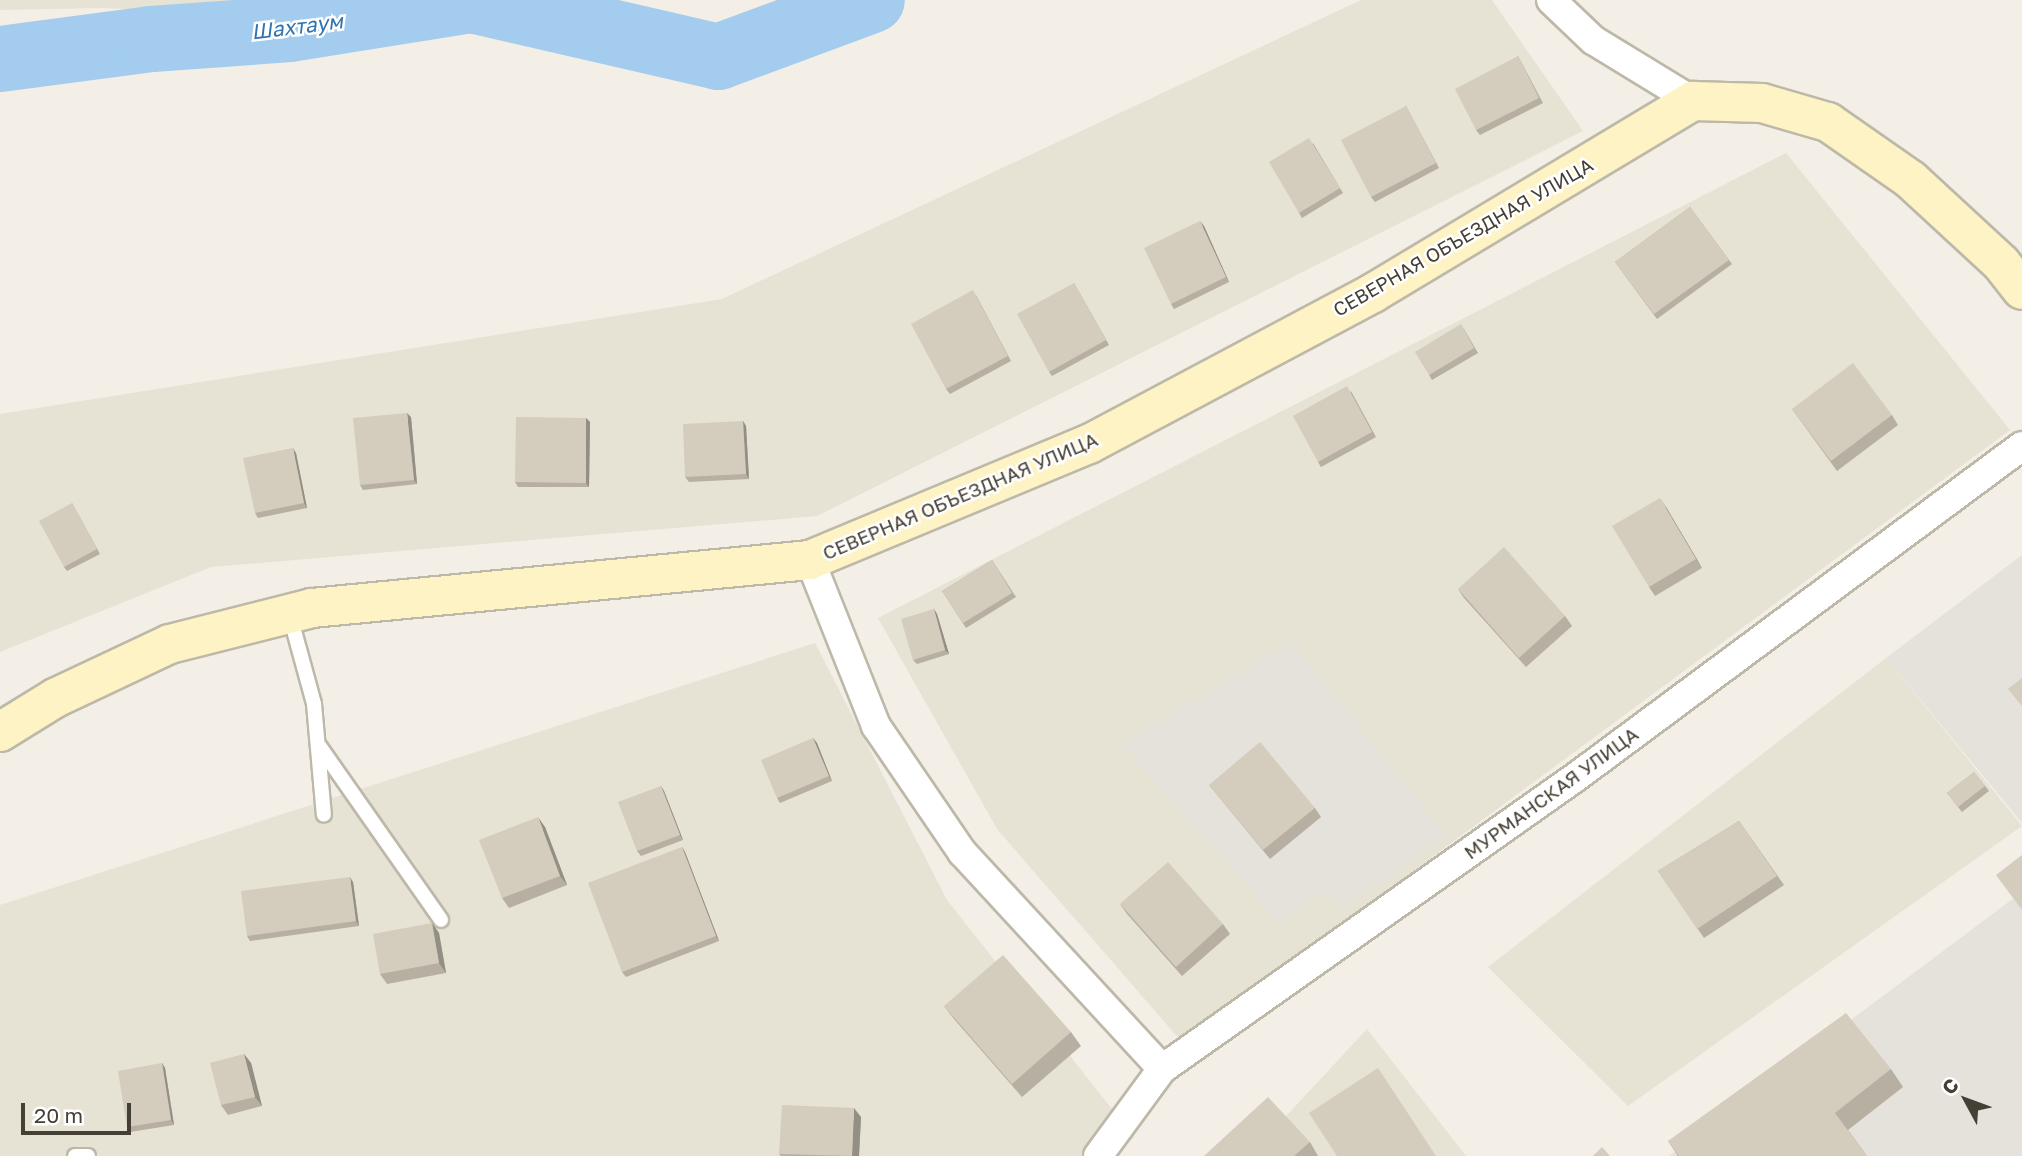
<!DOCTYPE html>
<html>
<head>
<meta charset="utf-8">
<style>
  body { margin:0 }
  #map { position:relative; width:2022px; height:1156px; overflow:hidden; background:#f3efe6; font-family:"Golos Text",sans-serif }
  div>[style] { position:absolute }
  .residential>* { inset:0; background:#e6e2d4 }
  .industrial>* { inset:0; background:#e5e1db }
  .river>* { height:66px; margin:-33px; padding:0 33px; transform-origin:33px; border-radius:33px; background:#a3ccee }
  .roads { filter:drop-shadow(2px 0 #beb8a9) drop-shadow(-2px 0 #beb8a9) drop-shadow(0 2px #beb8a9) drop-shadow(0 -2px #beb8a9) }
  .lane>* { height:14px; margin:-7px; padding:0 7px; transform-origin:7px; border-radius:7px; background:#fff }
  .street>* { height:28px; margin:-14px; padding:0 14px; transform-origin:14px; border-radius:14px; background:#fff }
  .secondary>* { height:38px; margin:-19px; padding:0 19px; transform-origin:19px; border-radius:19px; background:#fdf3c5 }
  .wall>* { inset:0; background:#b6afa2 }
  .shaded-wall>* { inset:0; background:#948f84 }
  .building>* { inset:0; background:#d4ccbc }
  span { translate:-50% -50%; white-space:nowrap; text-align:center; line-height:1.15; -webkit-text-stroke:5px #fff; paint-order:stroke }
  .street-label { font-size:19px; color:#454035 }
  .water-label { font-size:21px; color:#3173ae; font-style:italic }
  .north { position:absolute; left:1931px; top:1065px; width:70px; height:70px; -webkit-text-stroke:5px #fff; paint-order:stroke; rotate:311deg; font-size:19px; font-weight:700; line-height:28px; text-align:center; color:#454035 }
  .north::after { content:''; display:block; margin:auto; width:24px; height:32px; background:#454035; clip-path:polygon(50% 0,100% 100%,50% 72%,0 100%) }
  .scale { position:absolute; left:21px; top:1103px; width:110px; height:32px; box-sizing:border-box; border:4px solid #454035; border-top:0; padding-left:9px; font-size:21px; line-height:24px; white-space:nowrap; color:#454035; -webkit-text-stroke:5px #fff; paint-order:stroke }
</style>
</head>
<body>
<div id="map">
  <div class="residential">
    <i style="clip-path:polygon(0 0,325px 0,256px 16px,104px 8px,0 10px)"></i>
    <i style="clip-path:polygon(1361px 0,1492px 0,1583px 131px,817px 516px,211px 567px,0 652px,0 414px,722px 299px)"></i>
    <i style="clip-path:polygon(1786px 153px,2010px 430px,1182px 1042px,997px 829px,878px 618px)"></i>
    <i style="clip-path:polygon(815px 643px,947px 900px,1134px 1137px,1115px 1156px,0 1156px,0 905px)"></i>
    <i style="clip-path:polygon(1886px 658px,2022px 826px,1628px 1106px,1488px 967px)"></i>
    <i style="clip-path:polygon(1367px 1029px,1466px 1156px,1249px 1156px)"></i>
  </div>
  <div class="industrial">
    <i style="clip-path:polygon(2022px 555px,2022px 823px,1886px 658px)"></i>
    <i style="clip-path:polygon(1292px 642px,1446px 836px,1343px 908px,1322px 893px,1279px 922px,1122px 744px)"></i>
    <i style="clip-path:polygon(2022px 892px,2022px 1156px,1669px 1156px)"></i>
  </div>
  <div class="river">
    <i style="left:0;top:59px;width:153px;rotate:-7.5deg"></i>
    <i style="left:152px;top:39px;width:138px;rotate:-4.1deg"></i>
    <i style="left:290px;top:29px;width:184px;rotate:-9.1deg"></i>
    <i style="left:472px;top:0;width:253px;rotate:13deg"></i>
    <i style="left:718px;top:57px;width:164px;rotate:-20.3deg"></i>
  </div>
  <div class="roads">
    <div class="lane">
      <i style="left:290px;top:616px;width:91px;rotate:74.7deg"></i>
      <i style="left:314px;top:704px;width:111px;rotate:84.9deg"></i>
      <i style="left:320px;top:747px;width:211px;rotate:55deg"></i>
      <i style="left:75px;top:1156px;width:13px"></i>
    </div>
    <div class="street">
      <i style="left:1551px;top:0;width:58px;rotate:43.6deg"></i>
      <i style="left:1593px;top:40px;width:117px;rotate:31.4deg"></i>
      <i style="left:810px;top:560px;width:179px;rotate:68.3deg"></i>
      <i style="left:876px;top:726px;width:153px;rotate:55.7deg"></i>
      <i style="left:962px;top:852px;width:295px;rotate:47.3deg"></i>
      <i style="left:1098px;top:1156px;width:108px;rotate:-53.7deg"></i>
      <i style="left:1162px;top:1069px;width:507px;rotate:-35.2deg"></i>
      <i style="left:1576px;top:777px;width:555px;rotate:-36.58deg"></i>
    </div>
    <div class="secondary">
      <i style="left:0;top:732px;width:65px;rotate:-31.7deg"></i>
      <i style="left:55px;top:698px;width:127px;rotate:-25.2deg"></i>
      <i style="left:170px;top:644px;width:146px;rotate:-14.2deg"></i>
      <i style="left:312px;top:608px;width:500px;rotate:-5.51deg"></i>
      <i style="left:810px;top:560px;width:302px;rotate:-22.6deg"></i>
      <i style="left:1089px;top:444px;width:322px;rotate:-28deg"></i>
      <i style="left:1373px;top:293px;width:373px;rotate:-31deg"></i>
      <i style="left:1693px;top:101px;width:69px;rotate:1.7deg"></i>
      <i style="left:1762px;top:103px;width:69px;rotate:16.1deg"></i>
      <i style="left:1828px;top:122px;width:101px;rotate:34.9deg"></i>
      <i style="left:1911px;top:180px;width:122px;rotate:42.7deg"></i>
      <i style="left:2001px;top:263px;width:34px;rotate:52deg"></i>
    </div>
  </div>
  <div class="wall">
    <i style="clip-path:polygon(1518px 56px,1543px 103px,1480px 135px,1476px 130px)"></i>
    <i style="clip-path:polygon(1406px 106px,1439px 168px,1375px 202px,1371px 197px)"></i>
    <i style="clip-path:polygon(1313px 143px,1343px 193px,1302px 218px,1299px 213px)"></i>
    <i style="clip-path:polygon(1690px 207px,1732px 264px,1657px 319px,1615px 262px)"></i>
    <i style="clip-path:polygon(1204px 226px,1229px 282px,1174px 309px,1171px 304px)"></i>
    <i style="clip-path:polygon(1074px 283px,1109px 345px,1052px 376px,1049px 372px)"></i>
    <i style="clip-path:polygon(976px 295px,1011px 361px,950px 394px,946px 389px)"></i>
    <i style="clip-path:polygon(1464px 329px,1478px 353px,1432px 380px,1429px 375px)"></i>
    <i style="clip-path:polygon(1351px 391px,1376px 437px,1321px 467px,1318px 462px)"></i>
    <i style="clip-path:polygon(1792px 409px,1892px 415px,1898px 425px,1837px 471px)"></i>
    <i style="clip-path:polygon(411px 417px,417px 484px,363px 490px,360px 485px)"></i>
    <i style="clip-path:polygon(586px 418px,590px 422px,589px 487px,518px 487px,515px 482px)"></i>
    <i style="clip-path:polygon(743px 421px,746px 426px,749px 479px,689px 482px,685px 477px)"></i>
    <i style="clip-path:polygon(296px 453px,307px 508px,258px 518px,255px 513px)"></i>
    <i style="clip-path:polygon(72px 503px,100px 554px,67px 571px,64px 567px)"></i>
    <i style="clip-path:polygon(1666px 507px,1702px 568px,1655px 596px,1649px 587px)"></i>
    <i style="clip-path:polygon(992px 560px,1016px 597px,966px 628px,942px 591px)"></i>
    <i style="clip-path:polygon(1458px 589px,1565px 616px,1572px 626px,1526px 667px,1464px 598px)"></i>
    <i style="clip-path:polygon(934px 609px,937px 614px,949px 654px,917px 664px,913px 660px)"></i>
    <i style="clip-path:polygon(813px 738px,817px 743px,832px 781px,780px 803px,777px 798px)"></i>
    <i style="clip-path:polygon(1974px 772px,1989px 791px,1962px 812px,1947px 793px)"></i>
    <i style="clip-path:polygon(1209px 785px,1315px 808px,1321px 817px,1270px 859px)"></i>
    <i style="clip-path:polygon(661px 786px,664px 791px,683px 840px,641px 856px,637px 851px)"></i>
    <i style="clip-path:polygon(1739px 821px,1784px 885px,1704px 938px,1658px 871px)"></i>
    <i style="clip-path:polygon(545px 827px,567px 885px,509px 908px,502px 898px)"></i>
    <i style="clip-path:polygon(682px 847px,685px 852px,719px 941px,626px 977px,622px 972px)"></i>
    <i style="clip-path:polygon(353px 882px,359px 926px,250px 941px,247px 936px)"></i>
    <i style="clip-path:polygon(1120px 904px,1223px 924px,1230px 934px,1182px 976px,1127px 914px)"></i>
    <i style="clip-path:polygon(432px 923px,439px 933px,446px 973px,387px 984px,380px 974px)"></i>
    <i style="clip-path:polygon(944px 1006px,1071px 1032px,1081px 1046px,1022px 1097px,954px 1019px)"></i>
    <i style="clip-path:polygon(244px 1054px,251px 1063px,262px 1106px,228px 1115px,221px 1105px)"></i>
    <i style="clip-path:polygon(162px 1063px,165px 1068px,174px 1125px,130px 1132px,127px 1127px)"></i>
    <i style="clip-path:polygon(1891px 1069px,1903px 1087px,1848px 1130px,1867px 1156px,1678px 1156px,1668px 1141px)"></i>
    <i style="clip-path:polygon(861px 1117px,859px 1156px,781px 1156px,779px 1154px)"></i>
    <i style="clip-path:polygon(1310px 1142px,1318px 1156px,1204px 1156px)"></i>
  </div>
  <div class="shaded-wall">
    <i style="clip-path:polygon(1200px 221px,1204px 226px,1229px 282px,1226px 277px)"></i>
    <i style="clip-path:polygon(407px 413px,411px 417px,417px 484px,414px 480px)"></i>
    <i style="clip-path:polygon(586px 418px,590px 422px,589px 487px,586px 483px)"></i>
    <i style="clip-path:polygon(743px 421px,746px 426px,749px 479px,746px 474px)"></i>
    <i style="clip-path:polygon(293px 448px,296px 453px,307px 508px,304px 503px)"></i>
    <i style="clip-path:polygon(1660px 498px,1666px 507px,1702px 568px,1696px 559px)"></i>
    <i style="clip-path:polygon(934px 609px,937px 614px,949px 654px,945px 650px)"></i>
    <i style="clip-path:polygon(813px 738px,817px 743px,832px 781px,829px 776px)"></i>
    <i style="clip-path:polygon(661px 786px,664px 791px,683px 840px,680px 835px)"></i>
    <i style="clip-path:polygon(538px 817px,545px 827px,567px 885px,560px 876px)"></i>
    <i style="clip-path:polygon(682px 847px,685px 852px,719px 941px,716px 936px)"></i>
    <i style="clip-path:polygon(350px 877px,353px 882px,359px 926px,356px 921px)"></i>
    <i style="clip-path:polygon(432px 923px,439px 933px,446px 973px,439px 963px)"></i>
    <i style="clip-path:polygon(244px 1054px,251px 1063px,262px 1106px,255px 1097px)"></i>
    <i style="clip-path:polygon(162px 1063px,165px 1068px,174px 1125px,171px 1120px)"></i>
    <i style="clip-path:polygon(854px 1108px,861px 1117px,859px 1156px,852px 1156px)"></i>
  </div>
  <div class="building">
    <i style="clip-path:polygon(1518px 56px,1539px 98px,1476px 130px,1455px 89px)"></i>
    <i style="clip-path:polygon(1406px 106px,1436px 163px,1371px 197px,1341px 140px)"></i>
    <i style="clip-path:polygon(1309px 138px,1340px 188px,1299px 213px,1269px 162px)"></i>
    <i style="clip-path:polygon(1690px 207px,1729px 260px,1654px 314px,1615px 262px)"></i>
    <i style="clip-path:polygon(1200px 221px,1226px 277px,1171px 304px,1144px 248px)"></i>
    <i style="clip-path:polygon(1074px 283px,1106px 340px,1049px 372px,1017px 314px)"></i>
    <i style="clip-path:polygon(973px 290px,1008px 356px,946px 389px,911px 324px)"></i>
    <i style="clip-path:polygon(1461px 324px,1474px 348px,1429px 375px,1415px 352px)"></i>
    <i style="clip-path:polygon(1853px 363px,1892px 415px,1831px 461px,1792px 409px)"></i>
    <i style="clip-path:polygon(1347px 386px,1372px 432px,1318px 462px,1293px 416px)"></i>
    <i style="clip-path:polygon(407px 413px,414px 480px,360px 485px,353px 418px)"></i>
    <i style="clip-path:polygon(516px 417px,586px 418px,586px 483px,515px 482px)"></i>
    <i style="clip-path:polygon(743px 421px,746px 474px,685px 477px,683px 424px)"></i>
    <i style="clip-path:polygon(293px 448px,304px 503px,255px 513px,243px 458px)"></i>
    <i style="clip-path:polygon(1660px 498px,1696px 559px,1649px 587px,1612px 526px)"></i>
    <i style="clip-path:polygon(72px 503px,97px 549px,64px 567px,39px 521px)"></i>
    <i style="clip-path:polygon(1504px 547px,1565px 616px,1519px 658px,1458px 589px)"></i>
    <i style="clip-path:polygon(992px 560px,1012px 593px,963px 623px,942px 591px)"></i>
    <i style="clip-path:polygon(934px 609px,945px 650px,913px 660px,901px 619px)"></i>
    <i style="clip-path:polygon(2022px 678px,2022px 706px,2008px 689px)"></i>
    <i style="clip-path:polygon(813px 738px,829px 776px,777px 798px,761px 760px)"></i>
    <i style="clip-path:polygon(1260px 742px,1315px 808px,1263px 850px,1209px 785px)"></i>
    <i style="clip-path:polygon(1974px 772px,1985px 786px,1958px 807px,1947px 793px)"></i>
    <i style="clip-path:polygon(661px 786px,680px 835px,637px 851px,618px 802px)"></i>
    <i style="clip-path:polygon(538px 817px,560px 876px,502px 898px,479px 840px)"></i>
    <i style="clip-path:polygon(1739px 821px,1777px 876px,1697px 929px,1658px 871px)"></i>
    <i style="clip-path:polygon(682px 847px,716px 936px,622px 972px,588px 883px)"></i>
    <i style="clip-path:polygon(2022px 855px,2022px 910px,1996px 875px)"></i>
    <i style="clip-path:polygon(1168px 862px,1223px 924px,1176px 967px,1120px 904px)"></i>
    <i style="clip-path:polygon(350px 877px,356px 921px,247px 936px,241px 891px)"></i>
    <i style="clip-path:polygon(432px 923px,439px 963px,380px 974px,373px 934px)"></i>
    <i style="clip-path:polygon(1003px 955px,1071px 1032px,1012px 1084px,944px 1006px)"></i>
    <i style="clip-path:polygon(1846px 1013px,1891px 1069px,1835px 1113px,1867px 1156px,1679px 1156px,1668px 1141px)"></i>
    <i style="clip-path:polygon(244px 1054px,255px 1097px,221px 1105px,210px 1063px)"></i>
    <i style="clip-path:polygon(162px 1063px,171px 1120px,127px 1127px,118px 1071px)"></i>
    <i style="clip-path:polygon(1378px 1068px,1436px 1156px,1337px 1156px,1309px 1113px)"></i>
    <i style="clip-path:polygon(1268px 1097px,1310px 1142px,1294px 1156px,1204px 1156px)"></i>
    <i style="clip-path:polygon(782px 1105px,854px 1108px,852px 1156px,779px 1154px)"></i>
    <i style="clip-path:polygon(1602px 1147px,1610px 1156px,1593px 1156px)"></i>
  </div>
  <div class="street-label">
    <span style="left:1463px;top:237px;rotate:-30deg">СЕВЕРНАЯ ОБЪЕЗДНАЯ УЛИЦА</span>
    <span style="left:960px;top:496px;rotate:-23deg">СЕВЕРНАЯ ОБЪЕЗДНАЯ УЛИЦА</span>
    <span style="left:1551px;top:793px;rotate:-36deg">МУРМАНСКАЯ УЛИЦА</span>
  </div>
  <div class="water-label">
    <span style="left:297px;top:26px;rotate:-7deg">Шахтаум</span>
  </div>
  <div class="north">С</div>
  <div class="scale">20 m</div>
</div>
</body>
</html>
